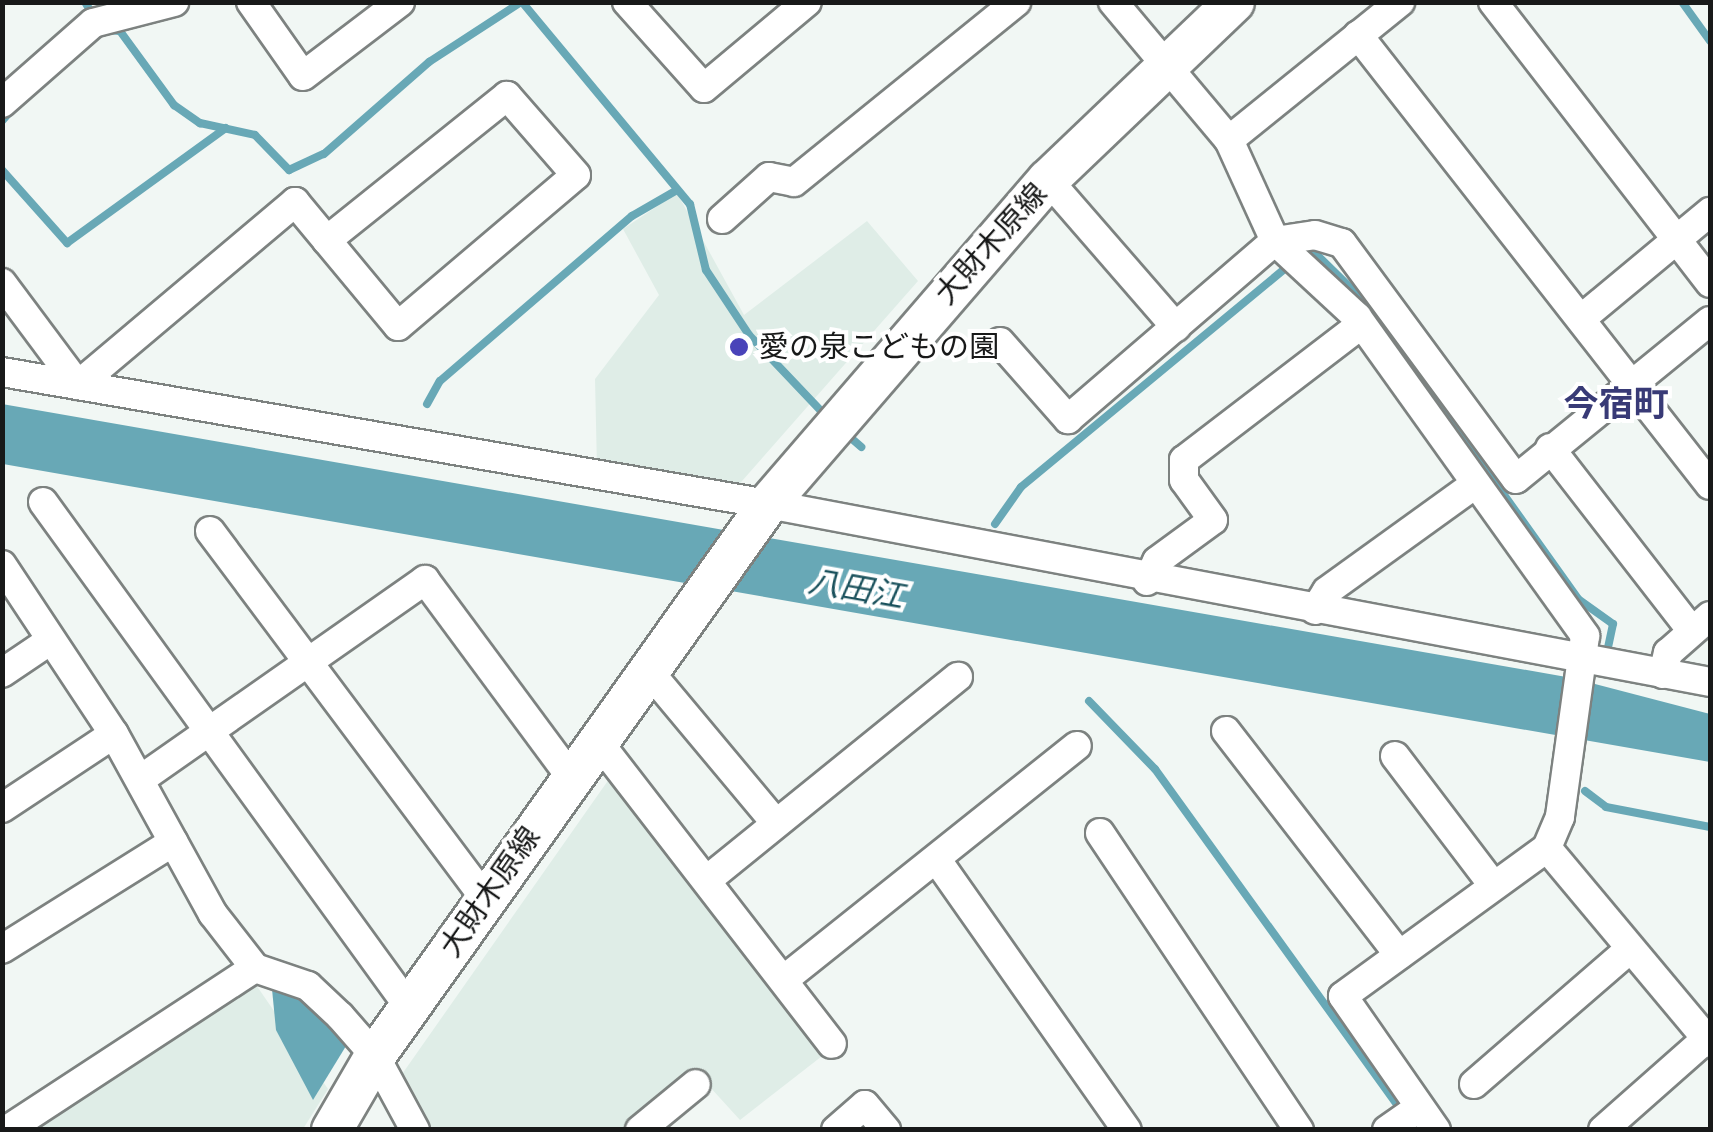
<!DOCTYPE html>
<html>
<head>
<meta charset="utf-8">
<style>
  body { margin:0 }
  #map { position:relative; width:1713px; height:1132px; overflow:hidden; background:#f1f7f4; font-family:Arial,"Noto Sans JP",sans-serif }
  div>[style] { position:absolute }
  .built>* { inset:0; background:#dfede7 }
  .water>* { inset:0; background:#68a8b6 }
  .stream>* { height:8px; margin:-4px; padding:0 4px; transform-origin:4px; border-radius:4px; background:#68a8b6 }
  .roads { filter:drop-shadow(2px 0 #7d8280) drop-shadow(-2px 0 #7d8280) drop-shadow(0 2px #7d8280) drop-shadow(0 -2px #7d8280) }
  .street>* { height:28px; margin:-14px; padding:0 14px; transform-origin:14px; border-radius:14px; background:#fff }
  .secondary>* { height:40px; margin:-20px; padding:0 20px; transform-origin:20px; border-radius:20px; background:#fff }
  .dots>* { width:28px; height:28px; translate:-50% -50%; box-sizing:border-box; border:5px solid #fff; border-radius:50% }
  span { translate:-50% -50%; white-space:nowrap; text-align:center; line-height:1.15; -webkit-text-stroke:8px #fff; paint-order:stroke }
  .street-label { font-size:30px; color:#181919 }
  .poi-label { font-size:30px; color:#181919 }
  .left { translate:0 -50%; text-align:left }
  .water-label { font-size:32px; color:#1a515c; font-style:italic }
  .quarter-label { font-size:35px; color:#383a76; font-weight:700 }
  .frame { position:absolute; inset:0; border:5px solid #181919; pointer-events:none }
</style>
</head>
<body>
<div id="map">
  <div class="built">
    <i style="clip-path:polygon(677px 193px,744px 315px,867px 221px,918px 281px,735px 489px,597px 469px,595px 379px,659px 295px,623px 229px)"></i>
    <i style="clip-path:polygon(614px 772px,826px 1053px,740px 1120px,699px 1075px,630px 1130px,424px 1129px,393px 1087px)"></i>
    <i style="clip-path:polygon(254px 982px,328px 1089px,303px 1129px,22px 1130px)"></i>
  </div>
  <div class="water">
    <i style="clip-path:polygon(2px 404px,1572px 678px,1710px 714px,1710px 762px,3px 464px)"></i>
    <i style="clip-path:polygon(280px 986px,307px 999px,346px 1046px,313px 1100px,276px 1030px,272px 989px)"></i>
  </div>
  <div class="stream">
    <i style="left:85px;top:2px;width:17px;rotate:59deg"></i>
    <i style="left:522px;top:2px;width:263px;rotate:50.3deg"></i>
    <i style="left:690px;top:204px;width:68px;rotate:76.4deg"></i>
    <i style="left:706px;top:270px;width:78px;rotate:56.5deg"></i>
    <i style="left:749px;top:335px;width:112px;rotate:46.5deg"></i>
    <i style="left:1682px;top:2px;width:48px;rotate:54.3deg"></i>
    <i style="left:108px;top:30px;width:12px;rotate:5deg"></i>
    <i style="left:120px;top:31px;width:92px;rotate:53.9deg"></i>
    <i style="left:174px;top:105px;width:32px;rotate:35deg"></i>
    <i style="left:200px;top:123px;width:56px;rotate:12.3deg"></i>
    <i style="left:255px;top:135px;width:49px;rotate:45.8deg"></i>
    <i style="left:289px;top:170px;width:38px;rotate:-25deg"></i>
    <i style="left:324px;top:154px;width:140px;rotate:-41.2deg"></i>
    <i style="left:429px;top:62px;width:110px;rotate:-33.1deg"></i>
    <i style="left:2px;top:121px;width:18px;rotate:-49deg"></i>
    <i style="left:2px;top:170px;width:98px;rotate:48.3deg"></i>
    <i style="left:67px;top:243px;width:196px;rotate:-35.9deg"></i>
    <i style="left:1303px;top:258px;width:13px;rotate:-29deg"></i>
    <i style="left:1314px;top:252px;width:78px;rotate:44.5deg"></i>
    <i style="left:1370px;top:307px;width:359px;rotate:54.5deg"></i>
    <i style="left:1578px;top:599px;width:43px;rotate:35.5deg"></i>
    <i style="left:1613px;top:624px;width:24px;rotate:102deg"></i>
    <i style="left:427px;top:404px;width:26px;rotate:-61deg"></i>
    <i style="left:440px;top:381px;width:253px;rotate:-40.7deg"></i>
    <i style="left:632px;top:216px;width:52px;rotate:-30deg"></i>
    <i style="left:844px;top:432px;width:23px;rotate:41deg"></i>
    <i style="left:995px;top:524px;width:45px;rotate:-54.9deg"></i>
    <i style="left:1021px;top:487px;width:350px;rotate:-39.6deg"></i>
    <i style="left:1089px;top:701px;width:95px;rotate:45.9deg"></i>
    <i style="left:1155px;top:769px;width:445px;rotate:54.2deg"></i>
    <i style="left:1585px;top:791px;width:26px;rotate:37deg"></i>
    <i style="left:1606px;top:807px;width:106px;rotate:10.9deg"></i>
  </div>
  <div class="roads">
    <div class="street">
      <i style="left:251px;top:2px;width:90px;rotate:54.9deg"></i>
      <i style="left:303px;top:76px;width:122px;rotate:-37.3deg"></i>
      <i style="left:627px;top:2px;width:115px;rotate:48.2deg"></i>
      <i style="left:704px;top:88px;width:134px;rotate:-39.9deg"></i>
      <i style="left:1113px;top:2px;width:180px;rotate:50deg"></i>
      <i style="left:1229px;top:140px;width:111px;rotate:65.5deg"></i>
      <i style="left:1275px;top:241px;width:112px;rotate:42.8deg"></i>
      <i style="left:1357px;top:317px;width:392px;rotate:54.4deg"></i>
      <i style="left:1585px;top:636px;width:183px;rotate:97.9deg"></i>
      <i style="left:1560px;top:817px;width:34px;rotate:113deg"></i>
      <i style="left:1547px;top:848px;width:254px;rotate:50.1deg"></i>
      <i style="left:1493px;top:2px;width:355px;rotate:52.3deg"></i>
      <i style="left:1358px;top:35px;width:571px;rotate:51.97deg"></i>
      <i style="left:2px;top:103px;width:121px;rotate:-41.3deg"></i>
      <i style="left:93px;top:23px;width:84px;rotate:-14.5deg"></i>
      <i style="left:1229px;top:140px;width:220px;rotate:-38.9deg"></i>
      <i style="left:1048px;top:180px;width:195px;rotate:49deg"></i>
      <i style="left:722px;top:219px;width:63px;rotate:-41.8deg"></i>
      <i style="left:769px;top:177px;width:25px;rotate:11deg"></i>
      <i style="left:794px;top:182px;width:286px;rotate:-39deg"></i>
      <i style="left:2px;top:283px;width:127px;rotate:53.3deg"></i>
      <i style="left:1581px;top:319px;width:168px;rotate:-39.7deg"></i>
      <i style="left:1000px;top:342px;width:103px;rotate:48.6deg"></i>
      <i style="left:1068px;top:419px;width:273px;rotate:-40.7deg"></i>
      <i style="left:1275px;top:241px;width:40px;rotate:-8.5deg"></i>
      <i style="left:1315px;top:235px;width:28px;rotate:17deg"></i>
      <i style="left:1342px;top:243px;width:293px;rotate:53.6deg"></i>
      <i style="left:1516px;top:479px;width:250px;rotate:-39.2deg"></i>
      <i style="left:2px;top:372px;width:777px;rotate:9.78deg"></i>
      <i style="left:768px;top:504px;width:959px;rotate:10.7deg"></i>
      <i style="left:78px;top:385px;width:284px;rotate:-40.1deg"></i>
      <i style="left:295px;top:202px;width:161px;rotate:50.3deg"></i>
      <i style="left:398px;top:326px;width:233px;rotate:-40.3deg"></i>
      <i style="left:576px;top:175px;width:105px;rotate:-131.1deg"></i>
      <i style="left:507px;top:96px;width:231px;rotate:141.3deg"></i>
      <i style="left:1550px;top:448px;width:230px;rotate:52.2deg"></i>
      <i style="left:43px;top:502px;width:624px;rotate:54.07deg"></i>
      <i style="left:210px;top:531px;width:459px;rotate:53.2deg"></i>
      <i style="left:2px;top:565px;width:203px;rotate:56.5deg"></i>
      <i style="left:114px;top:734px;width:205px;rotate:61.2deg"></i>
      <i style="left:213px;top:914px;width:68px;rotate:52.1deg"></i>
      <i style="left:255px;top:968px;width:56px;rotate:18.8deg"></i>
      <i style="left:308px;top:986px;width:44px;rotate:43.2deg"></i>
      <i style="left:340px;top:1016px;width:53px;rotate:48.8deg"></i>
      <i style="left:375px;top:1056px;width:84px;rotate:61.6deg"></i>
      <i style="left:1147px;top:581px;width:22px;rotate:-63deg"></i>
      <i style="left:1157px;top:561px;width:69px;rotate:-36.2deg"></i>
      <i style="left:1213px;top:520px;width:49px;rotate:-125.9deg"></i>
      <i style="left:1184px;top:480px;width:20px;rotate:-90deg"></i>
      <i style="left:1184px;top:460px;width:219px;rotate:-37.4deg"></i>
      <i style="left:1315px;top:610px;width:22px;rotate:-58deg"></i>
      <i style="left:1327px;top:591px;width:181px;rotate:-35.8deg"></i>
      <i style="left:647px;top:669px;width:199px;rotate:50.1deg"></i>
      <i style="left:2px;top:673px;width:59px;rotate:-34deg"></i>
      <i style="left:1663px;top:674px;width:22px;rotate:-77deg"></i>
      <i style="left:1668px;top:653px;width:56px;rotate:-41.4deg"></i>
      <i style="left:1226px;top:731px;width:283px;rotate:52.3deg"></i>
      <i style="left:597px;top:740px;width:384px;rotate:52.3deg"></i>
      <i style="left:1395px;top:756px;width:162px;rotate:52.8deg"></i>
      <i style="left:141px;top:779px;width:347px;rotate:-35deg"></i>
      <i style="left:425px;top:580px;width:245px;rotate:53.5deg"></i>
      <i style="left:2px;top:808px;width:134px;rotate:-33.5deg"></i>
      <i style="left:1100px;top:833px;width:358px;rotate:56.2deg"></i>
      <i style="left:937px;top:860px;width:330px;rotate:54.9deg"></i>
      <i style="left:707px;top:880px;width:323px;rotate:-39deg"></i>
      <i style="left:2px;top:949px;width:202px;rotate:-32deg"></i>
      <i style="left:786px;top:978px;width:372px;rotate:-38.6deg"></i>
      <i style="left:1474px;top:1084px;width:206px;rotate:-40.9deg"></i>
      <i style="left:7px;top:1130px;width:296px;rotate:-33.2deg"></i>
      <i style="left:640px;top:1130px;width:72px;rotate:-39.4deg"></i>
      <i style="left:836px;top:1130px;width:38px;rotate:-41deg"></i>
      <i style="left:865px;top:1105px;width:33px;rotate:50deg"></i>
      <i style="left:1387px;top:1130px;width:38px;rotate:-35deg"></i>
      <i style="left:1436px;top:1130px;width:163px;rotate:-124.8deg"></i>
      <i style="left:1343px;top:996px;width:252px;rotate:-36deg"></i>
      <i style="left:1603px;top:1130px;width:139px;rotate:-41.5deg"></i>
    </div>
    <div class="secondary">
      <i style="left:332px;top:1130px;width:86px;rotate:-59.8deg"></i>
      <i style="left:375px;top:1056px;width:678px;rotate:-54.55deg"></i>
      <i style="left:768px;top:504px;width:428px;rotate:-49.2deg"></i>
      <i style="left:1048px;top:180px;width:257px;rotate:-43.7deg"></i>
    </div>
  </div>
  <div class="dots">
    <i style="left:739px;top:347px;background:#4943b9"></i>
  </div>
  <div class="street-label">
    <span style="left:991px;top:244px;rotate:-48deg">大財木原線</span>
    <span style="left:490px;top:892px;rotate:-55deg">大財木原線</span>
  </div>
  <div class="poi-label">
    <span class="left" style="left:759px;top:347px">愛の泉こどもの園</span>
  </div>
  <div class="water-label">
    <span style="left:856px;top:589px;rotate:10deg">八田江</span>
  </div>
  <div class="quarter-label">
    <span style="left:1616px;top:404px">今宿町</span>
  </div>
  <div class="frame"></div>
</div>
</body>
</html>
